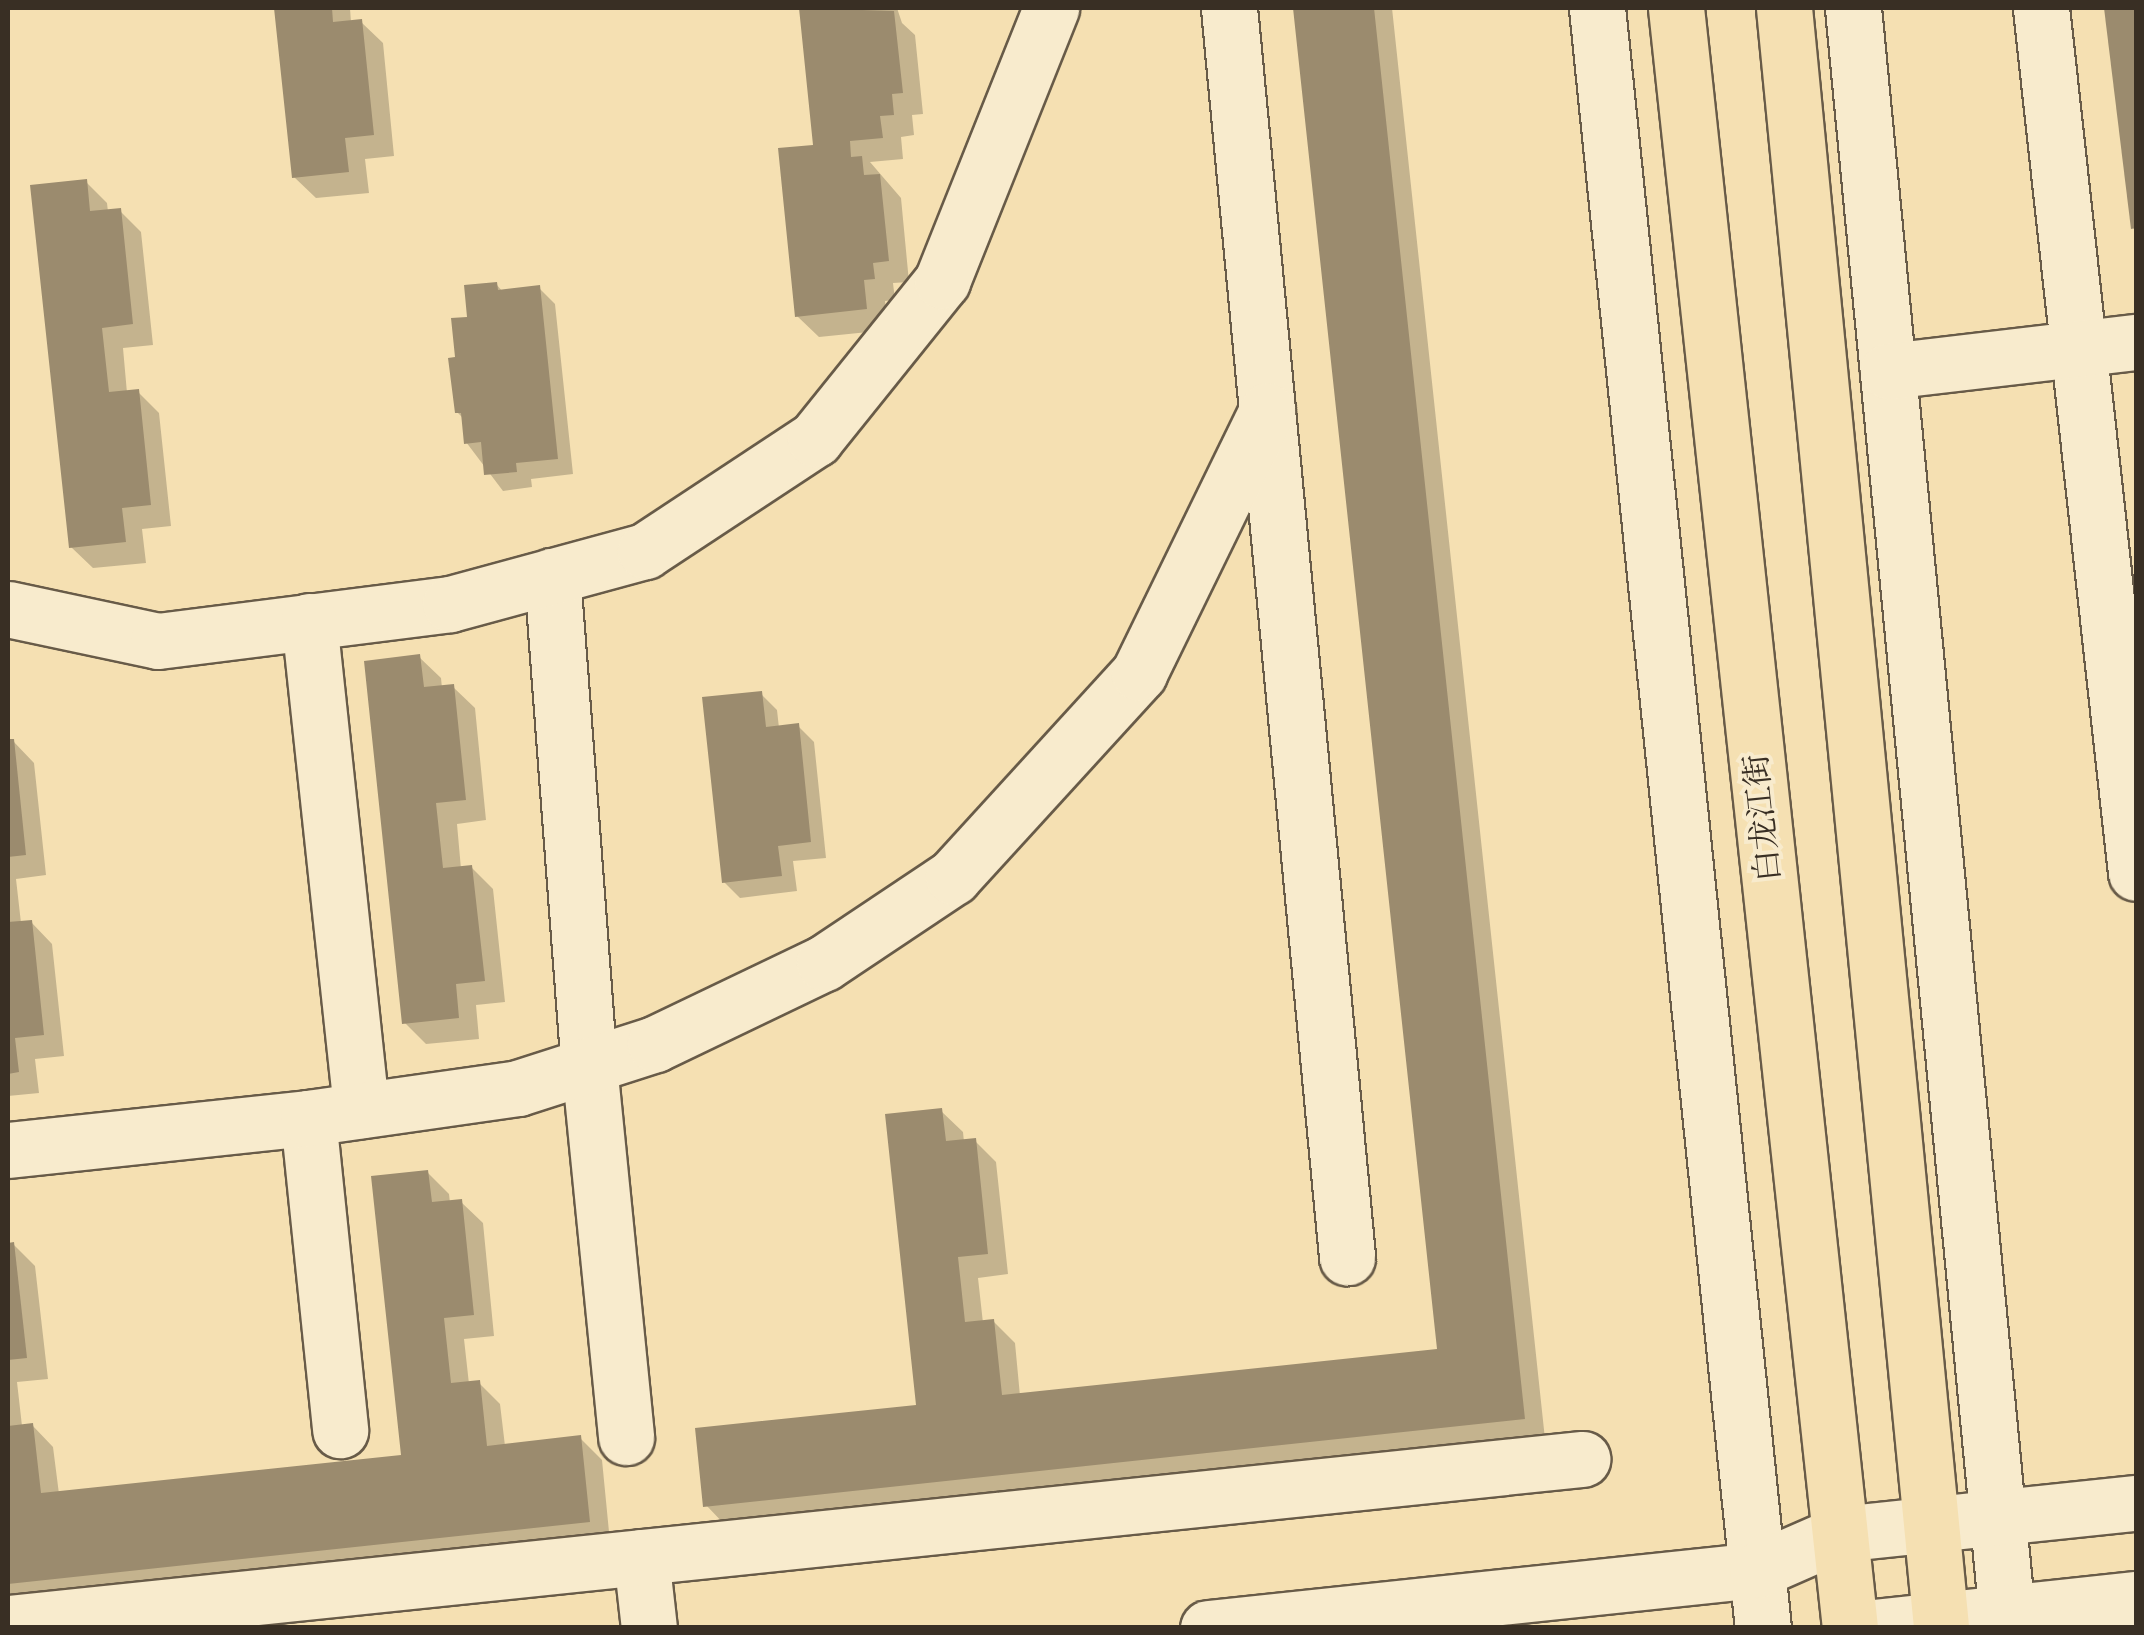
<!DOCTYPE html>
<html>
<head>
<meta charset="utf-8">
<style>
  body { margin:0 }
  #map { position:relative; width:2144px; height:1635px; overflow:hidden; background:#f5e0b2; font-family:"Libre Caslon Text","Noto Serif SC",serif }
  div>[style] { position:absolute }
  .shadow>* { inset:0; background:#0003 }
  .building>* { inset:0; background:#9b8b6e }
  .roads { filter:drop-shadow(2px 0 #685b48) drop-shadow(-2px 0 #685b48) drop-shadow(0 2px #685b48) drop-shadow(0 -2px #685b48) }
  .minor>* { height:55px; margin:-27.5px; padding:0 27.5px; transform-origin:27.5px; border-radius:27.5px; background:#f8ebcd }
  .major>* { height:55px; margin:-27.5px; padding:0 27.5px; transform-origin:27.5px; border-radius:27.5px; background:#f5e0b2 }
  span { translate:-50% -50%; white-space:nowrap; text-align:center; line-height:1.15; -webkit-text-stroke:8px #f8ebcd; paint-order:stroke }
  .street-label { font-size:32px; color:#392f24 }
  .frame { position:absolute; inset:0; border:10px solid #392f24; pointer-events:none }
</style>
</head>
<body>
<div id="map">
  <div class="shadow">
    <i style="clip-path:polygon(276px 8px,350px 8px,351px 23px,361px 22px,383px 43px,394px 156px,365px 159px,369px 193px,316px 198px,294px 177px)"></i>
    <i style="clip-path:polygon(801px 8px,897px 8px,902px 23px,915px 35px,923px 114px,912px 115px,914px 135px,901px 137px,903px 159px,870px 162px,901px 198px,909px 282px,893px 283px,895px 300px,885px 301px,888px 330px,819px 337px,797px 316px,816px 147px)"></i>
    <i style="clip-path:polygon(1296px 8px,1392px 8px,1545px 1439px,727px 1527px,706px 1505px,919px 1407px,941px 1111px,963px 1132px,964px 1142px,975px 1141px,996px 1162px,1008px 1274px,978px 1278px,983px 1323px,993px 1321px,1015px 1343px,1020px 1396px,1440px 1351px)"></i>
    <i style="clip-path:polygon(2107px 8px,2136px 8px,2136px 231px,2133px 228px)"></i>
    <i style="clip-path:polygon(86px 182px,107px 203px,108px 212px,120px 211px,141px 232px,153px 345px,123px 348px,127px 393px,138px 392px,159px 413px,171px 526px,142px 529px,146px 563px,93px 568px,71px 547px)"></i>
    <i style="clip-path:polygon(496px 284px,503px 292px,539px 288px,555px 304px,573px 474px,531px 479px,532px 487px,503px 491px,466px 442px,464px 419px,457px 412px,458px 360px,470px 319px)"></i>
    <i style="clip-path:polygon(419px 657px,441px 678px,442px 688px,453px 687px,475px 708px,486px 820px,457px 824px,461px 869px,471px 867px,493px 889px,505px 1002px,476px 1005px,479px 1039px,426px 1044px,405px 1023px)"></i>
    <i style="clip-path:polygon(761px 694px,777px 710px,779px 728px,798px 726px,814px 742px,826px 858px,793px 861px,797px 891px,740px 898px,724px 882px)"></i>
    <i style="clip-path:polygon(13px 741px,34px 763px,46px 875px,16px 879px,21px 923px,31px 922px,52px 944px,64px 1056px,35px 1059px,39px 1093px,8px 1096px,8px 742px)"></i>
    <i style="clip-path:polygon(427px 1172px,449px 1194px,450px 1203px,461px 1202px,483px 1223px,494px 1336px,464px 1339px,469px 1384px,479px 1383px,500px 1404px,505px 1446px,580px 1438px,602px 1460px,610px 1542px,8px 1607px,8px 1245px,14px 1245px,35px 1266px,48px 1379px,17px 1382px,22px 1426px,32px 1425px,53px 1447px,59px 1494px,404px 1457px)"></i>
  </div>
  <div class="building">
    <i style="clip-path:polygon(274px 8px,332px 8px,333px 22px,362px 19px,374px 135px,345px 138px,349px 172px,292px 178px)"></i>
    <i style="clip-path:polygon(799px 8px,894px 11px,903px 93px,892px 94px,894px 115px,880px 116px,883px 138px,850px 141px,851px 157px,862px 156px,864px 175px,880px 174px,889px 261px,873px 263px,875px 279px,864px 280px,867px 309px,795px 317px,778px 148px,813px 145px)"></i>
    <i style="clip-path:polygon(1293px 8px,1374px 8px,1525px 1419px,703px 1507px,695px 1428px,916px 1405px,885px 1114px,942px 1108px,946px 1141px,976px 1138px,988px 1254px,958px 1257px,965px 1322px,994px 1319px,1002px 1395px,1437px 1349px)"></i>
    <i style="clip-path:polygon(2104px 8px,2136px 8px,2136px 228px,2131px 229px)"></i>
    <i style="clip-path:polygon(87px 179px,90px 211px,121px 208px,133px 324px,102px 328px,109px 392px,139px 389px,151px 505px,122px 508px,126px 542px,69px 548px,30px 185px)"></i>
    <i style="clip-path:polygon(497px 282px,498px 290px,540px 285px,558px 459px,516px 463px,517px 472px,484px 475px,481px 442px,464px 444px,461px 413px,455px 413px,448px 358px,455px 357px,451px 318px,467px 317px,464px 285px)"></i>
    <i style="clip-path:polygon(420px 654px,424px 687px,454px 684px,466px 800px,436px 803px,443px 868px,472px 865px,485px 981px,456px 984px,459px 1018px,402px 1024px,364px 661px)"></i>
    <i style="clip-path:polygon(762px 691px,766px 727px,799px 723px,811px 842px,778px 846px,782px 876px,722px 883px,702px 697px)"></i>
    <i style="clip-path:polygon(8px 739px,14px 739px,26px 855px,8px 857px)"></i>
    <i style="clip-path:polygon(32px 920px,44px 1035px,15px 1038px,19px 1072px,8px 1074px,8px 922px)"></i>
    <i style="clip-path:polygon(428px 1170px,432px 1202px,462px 1199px,474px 1315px,444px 1318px,451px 1383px,480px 1380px,487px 1446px,581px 1435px,590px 1522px,8px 1584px,8px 1426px,33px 1423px,41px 1493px,401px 1455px,371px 1176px)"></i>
    <i style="clip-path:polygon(14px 1242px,27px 1358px,8px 1360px,8px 1243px)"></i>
  </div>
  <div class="roads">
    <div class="minor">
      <i style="left:1229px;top:8px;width:1255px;rotate:84.6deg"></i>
      <i style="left:1597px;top:8px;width:1628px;rotate:84.15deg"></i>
      <i style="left:1853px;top:8px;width:1627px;rotate:84.53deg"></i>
      <i style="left:2041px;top:8px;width:870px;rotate:83.73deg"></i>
      <i style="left:1888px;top:371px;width:250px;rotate:-6.7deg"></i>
      <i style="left:552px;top:576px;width:490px;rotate:85.7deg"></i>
      <i style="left:589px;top:1065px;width:374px;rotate:84.3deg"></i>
      <i style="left:8px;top:609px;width:153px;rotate:12deg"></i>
      <i style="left:158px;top:641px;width:294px;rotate:-7.2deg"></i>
      <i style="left:450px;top:604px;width:202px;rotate:-15.2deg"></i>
      <i style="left:645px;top:551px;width:204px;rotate:-33.4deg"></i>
      <i style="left:815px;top:439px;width:203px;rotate:-51.2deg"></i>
      <i style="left:942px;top:281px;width:294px;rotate:-68.2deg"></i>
      <i style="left:309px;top:621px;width:492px;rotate:83.9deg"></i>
      <i style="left:308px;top:1118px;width:314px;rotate:84.1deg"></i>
      <i style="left:8px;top:1150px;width:302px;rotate:-6.1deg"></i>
      <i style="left:308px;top:1118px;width:212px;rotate:-8.1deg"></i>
      <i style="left:518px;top:1088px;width:144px;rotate:-17.8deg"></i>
      <i style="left:655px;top:1044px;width:187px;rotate:-25.6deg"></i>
      <i style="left:824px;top:963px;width:155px;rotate:-33.7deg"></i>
      <i style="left:953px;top:877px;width:276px;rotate:-47.6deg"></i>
      <i style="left:1139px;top:673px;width:292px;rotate:-64deg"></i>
      <i style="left:641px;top:1557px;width:71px;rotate:83.6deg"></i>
      <i style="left:8px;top:1623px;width:1583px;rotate:-5.95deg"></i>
      <i style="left:1208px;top:1628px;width:552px;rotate:-6.03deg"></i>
      <i style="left:1757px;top:1570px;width:90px;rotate:-23.7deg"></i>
      <i style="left:1839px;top:1534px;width:299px;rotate:-6deg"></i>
      <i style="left:1864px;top:1628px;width:274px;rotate:-6.1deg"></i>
    </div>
    <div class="major">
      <i style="left:1676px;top:8px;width:1629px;rotate:83.87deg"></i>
      <i style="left:1784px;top:8px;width:1628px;rotate:84.46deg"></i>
    </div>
  </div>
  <div class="street-label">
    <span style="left:1762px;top:818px;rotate:-96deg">白龙江街</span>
  </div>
  <div class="frame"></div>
</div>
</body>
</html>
